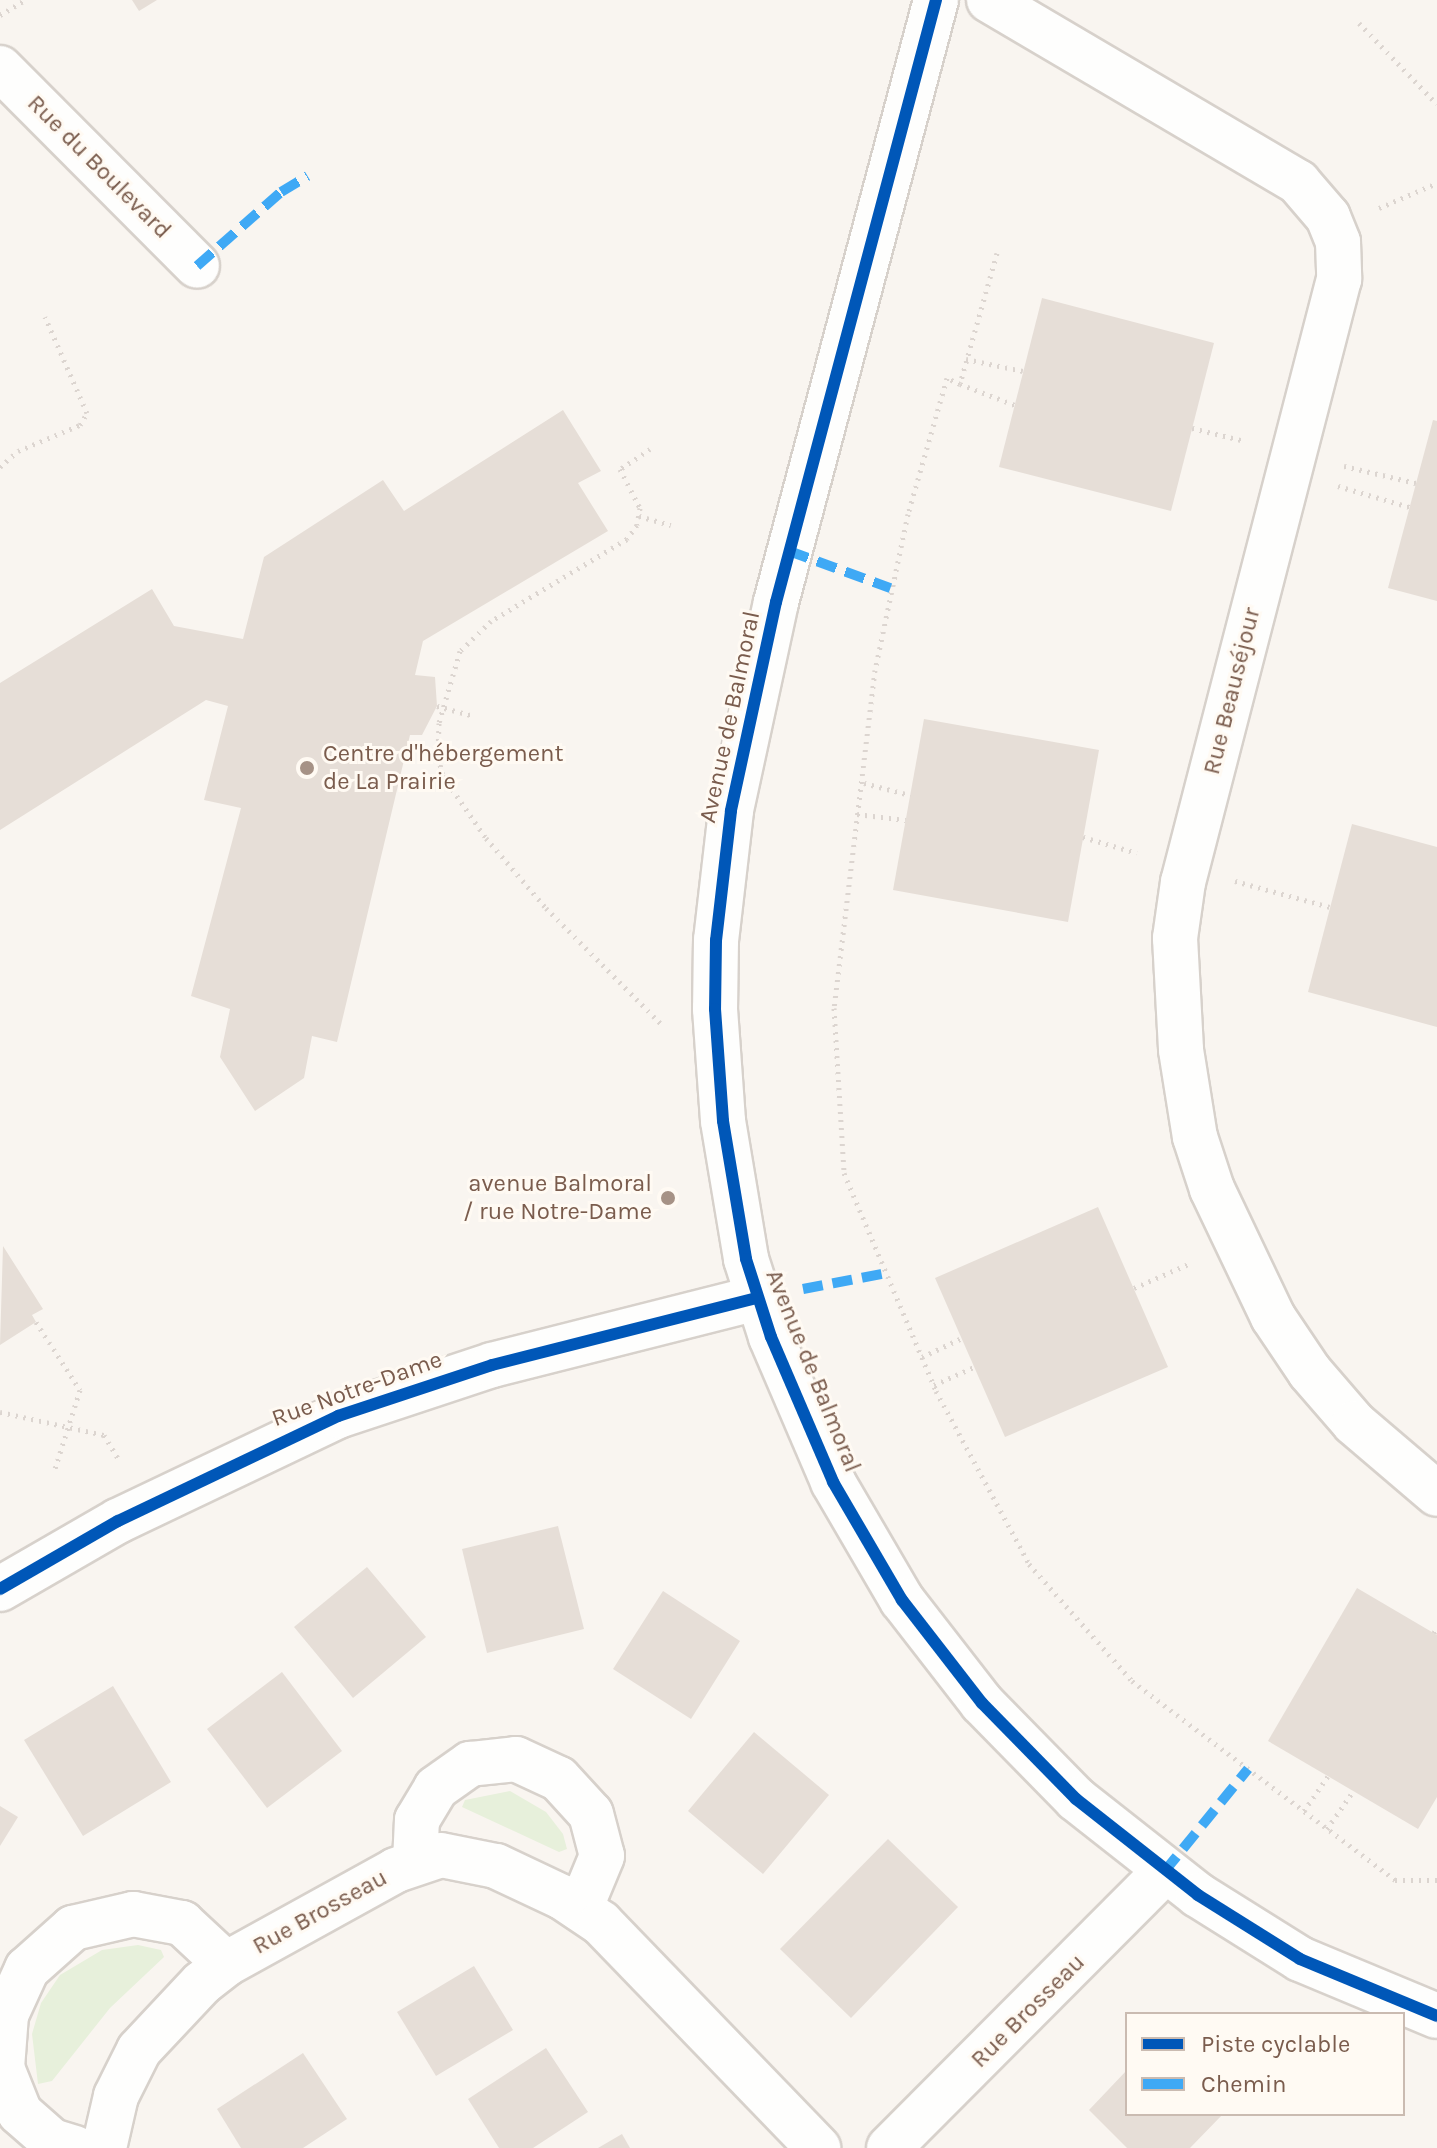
<!DOCTYPE html>
<html>
<head>
<meta charset="utf-8">
<style>
  body { margin:0 }
  #map { position:relative; width:1437px; height:2148px; overflow:hidden; background:#f9f5f0; font-family:Karla,sans-serif }
  div>[style] { position:absolute }
  .green>* { inset:0; background:#e7f0db }
  .building>* { inset:0; background:#e6ded7 }
  .path>* { height:5px; margin-top:-2.5px; transform-origin:0; background:repeating-linear-gradient(90deg,#dcd5d0 0 2px,transparent 0 8px) }
  .roads { filter:drop-shadow(2px 0 #d7d1cb) drop-shadow(-2px 0 #d7d1cb) drop-shadow(0 2px #d7d1cb) drop-shadow(0 -2px #d7d1cb) }
  .minor>* { height:44px; margin:-22px; padding:0 22px; transform-origin:22px; border-radius:22px; background:#fefefd }
  .tertiary>* { height:44px; margin:-22px; padding:0 22px; transform-origin:22px; border-radius:22px; background:#fefefd }
  .quiet>* { height:10px; margin-top:-5px; transform-origin:0; background:repeating-linear-gradient(90deg,#3fa9f5 0 20px,transparent 0 30px) }
  .cycleway>* { height:12px; margin:-6px; padding:0 6px; transform-origin:6px; border-radius:6px; background:#0057b8 }
  .dots>* { width:22px; height:22px; translate:-50% -50%; box-sizing:border-box; border:4px solid #fffaf3; border-radius:50% }
  span { translate:-50% -50%; white-space:nowrap; text-align:center; line-height:1.15; -webkit-text-stroke:6px #fffaf3; paint-order:stroke }
  .street-label { font-size:24px; color:#7a5c4d }
  .poi-label { font-size:24px; color:#7a5c4d }
  .left { translate:0 -50%; text-align:left }
  .right { translate:-100% -50%; text-align:right }
  .legend { position:absolute; left:1125px; top:2012px; width:280px; height:104px; box-sizing:border-box; background:#fffaf3; border:2px solid #cabbb1; margin:0; padding:10px 14px; list-style:none; font-size:24px; color:#7a5c4d }
  .legend li { display:flex; align-items:center; gap:16px; height:40px }
  .legend b { width:40px; border:2px solid #cabbb1 }
</style>
</head>
<body>
<div id="map">
  <div class="green">
    <i style="clip-path:polygon(510px 1791px,546px 1812px,563px 1834px,567px 1849px,559px 1852px,462px 1807px,465px 1800px)"></i>
    <i style="clip-path:polygon(138px 1945px,161px 1950px,164px 1957px,110px 2008px,52px 2081px,38px 2084px,32px 2034px,41px 2003px,60px 1975px,102px 1950px)"></i>
  </div>
  <div class="building">
    <i style="clip-path:polygon(132px 0,157px 0,139px 11px)"></i>
    <i style="clip-path:polygon(1042px 298px,1214px 343px,1171px 511px,999px 467px)"></i>
    <i style="clip-path:polygon(563px 410px,601px 471px,578px 483px,608px 531px,423px 641px,415px 675px,435px 677px,437px 706px,422px 735px,410px 735px,337px 1042px,312px 1036px,304px 1078px,255px 1111px,220px 1057px,230px 1009px,191px 996px,241px 808px,204px 800px,228px 706px,206px 700px,0 830px,0 683px,152px 589px,174px 626px,243px 639px,264px 557px,383px 480px,404px 511px)"></i>
    <i style="clip-path:polygon(1433px 420px,1437px 421px,1437px 601px,1388px 588px)"></i>
    <i style="clip-path:polygon(924px 719px,1099px 750px,1068px 922px,893px 890px)"></i>
    <i style="clip-path:polygon(1352px 824px,1437px 847px,1437px 1027px,1308px 992px)"></i>
    <i style="clip-path:polygon(1098px 1207px,1168px 1367px,1005px 1437px,935px 1278px)"></i>
    <i style="clip-path:polygon(3px 1246px,43px 1309px,32px 1315px,36px 1322px,0 1345px)"></i>
    <i style="clip-path:polygon(558px 1526px,584px 1629px,487px 1653px,462px 1549px)"></i>
    <i style="clip-path:polygon(367px 1567px,426px 1637px,353px 1698px,294px 1627px)"></i>
    <i style="clip-path:polygon(1357px 1588px,1437px 1635px,1437px 1797px,1418px 1829px,1268px 1741px)"></i>
    <i style="clip-path:polygon(663px 1591px,740px 1641px,691px 1719px,613px 1669px)"></i>
    <i style="clip-path:polygon(282px 1672px,342px 1751px,267px 1808px,207px 1729px)"></i>
    <i style="clip-path:polygon(113px 1686px,171px 1782px,83px 1836px,24px 1740px)"></i>
    <i style="clip-path:polygon(754px 1732px,829px 1795px,763px 1874px,688px 1811px)"></i>
    <i style="clip-path:polygon(0 1806px,18px 1817px,0 1846px)"></i>
    <i style="clip-path:polygon(888px 1839px,958px 1907px,851px 2018px,780px 1949px)"></i>
    <i style="clip-path:polygon(474px 1966px,513px 2030px,436px 2076px,397px 2012px)"></i>
    <i style="clip-path:polygon(546px 2048px,588px 2112px,533px 2148px,499px 2148px,468px 2099px)"></i>
    <i style="clip-path:polygon(303px 2053px,347px 2119px,303px 2148px,241px 2148px,217px 2109px)"></i>
    <i style="clip-path:polygon(1127px 2070px,1127px 2114px,1223px 2114px,1190px 2148px,1127px 2148px,1089px 2110px)"></i>
    <i style="clip-path:polygon(622px 2134px,630px 2148px,598px 2148px)"></i>
  </div>
  <div class="path">
    <i style="left:0;top:15px;width:29px;rotate:-31deg"></i>
    <i style="left:1359px;top:23px;width:112px;rotate:46.1deg"></i>
    <i style="left:1379px;top:208px;width:63px;rotate:-23.3deg"></i>
    <i style="left:997px;top:253px;width:136px;rotate:105.8deg"></i>
    <i style="left:960px;top:384px;width:14px;rotate:-155deg"></i>
    <i style="left:947px;top:378px;width:141px;rotate:106deg"></i>
    <i style="left:908px;top:514px;width:159px;rotate:101.9deg"></i>
    <i style="left:875px;top:670px;width:340px;rotate:96.9deg"></i>
    <i style="left:834px;top:1008px;width:165px;rotate:86.5deg"></i>
    <i style="left:844px;top:1173px;width:237px;rotate:67.1deg"></i>
    <i style="left:936px;top:1391px;width:196px;rotate:61.7deg"></i>
    <i style="left:1029px;top:1564px;width:156px;rotate:48.6deg"></i>
    <i style="left:1132px;top:1681px;width:330px;rotate:37.1deg"></i>
    <i style="left:1395px;top:1880px;width:42px"></i>
    <i style="left:966px;top:359px;width:58px;rotate:11.9deg"></i>
    <i style="left:960px;top:384px;width:59px;rotate:20.9deg"></i>
    <i style="left:1192px;top:428px;width:55px;rotate:13.8deg"></i>
    <i style="left:650px;top:449px;width:36px;rotate:146deg"></i>
    <i style="left:620px;top:469px;width:44px;rotate:62.9deg"></i>
    <i style="left:640px;top:508px;width:17px;rotate:100deg"></i>
    <i style="left:637px;top:525px;width:17px;rotate:126deg"></i>
    <i style="left:627px;top:539px;width:159px;rotate:148.9deg"></i>
    <i style="left:491px;top:621px;width:43px;rotate:135.9deg"></i>
    <i style="left:460px;top:651px;width:75px;rotate:106.3deg"></i>
    <i style="left:439px;top:723px;width:34px;rotate:92deg"></i>
    <i style="left:438px;top:757px;width:20px;rotate:75deg"></i>
    <i style="left:443px;top:776px;width:75px;rotate:55.3deg"></i>
    <i style="left:486px;top:838px;width:92px;rotate:49.4deg"></i>
    <i style="left:546px;top:908px;width:166px;rotate:45.2deg"></i>
    <i style="left:1344px;top:466px;width:74px;rotate:13.3deg"></i>
    <i style="left:0;top:467px;width:24px;rotate:-42deg"></i>
    <i style="left:18px;top:451px;width:67px;rotate:-22.8deg"></i>
    <i style="left:80px;top:425px;width:14px;rotate:-60deg"></i>
    <i style="left:87px;top:413px;width:105px;rotate:-113.6deg"></i>
    <i style="left:1338px;top:486px;width:75px;rotate:16.3deg"></i>
    <i style="left:639px;top:516px;width:33px;rotate:16deg"></i>
    <i style="left:437px;top:706px;width:35px;rotate:15deg"></i>
    <i style="left:864px;top:783px;width:48px;rotate:14.6deg"></i>
    <i style="left:857px;top:814px;width:49px;rotate:7deg"></i>
    <i style="left:1083px;top:837px;width:56px;rotate:16.5deg"></i>
    <i style="left:1235px;top:881px;width:98px;rotate:15.3deg"></i>
    <i style="left:1134px;top:1288px;width:62px;rotate:-23.7deg"></i>
    <i style="left:36px;top:1322px;width:81px;rotate:57.1deg"></i>
    <i style="left:80px;top:1390px;width:86px;rotate:107.6deg"></i>
    <i style="left:922px;top:1357px;width:44px;rotate:-25.4deg"></i>
    <i style="left:934px;top:1385px;width:44px;rotate:-24.2deg"></i>
    <i style="left:0;top:1412px;width:107px;rotate:12.5deg"></i>
    <i style="left:104px;top:1435px;width:31px;rotate:59deg"></i>
    <i style="left:1434px;top:1633px;width:7px;rotate:-63deg"></i>
    <i style="left:1304px;top:1811px;width:42px;rotate:-55.6deg"></i>
    <i style="left:1327px;top:1829px;width:47px;rotate:-55.3deg"></i>
  </div>
  <div class="roads">
    <div class="minor">
      <i style="left:989px;top:0;width:359px;rotate:30.5deg"></i>
      <i style="left:1298px;top:182px;width:46px;rotate:49.4deg"></i>
      <i style="left:1328px;top:217px;width:27px;rotate:68deg"></i>
      <i style="left:1338px;top:242px;width:37px;rotate:88deg"></i>
      <i style="left:1339px;top:279px;width:623px;rotate:104.5deg"></i>
      <i style="left:1183px;top:882px;width:57px;rotate:98.1deg"></i>
      <i style="left:1175px;top:938px;width:112px;rotate:86.9deg"></i>
      <i style="left:1181px;top:1050px;width:88px;rotate:80.9deg"></i>
      <i style="left:1195px;top:1137px;width:55px;rotate:71.9deg"></i>
      <i style="left:1212px;top:1189px;width:142px;rotate:64.5deg"></i>
      <i style="left:1273px;top:1317px;width:66px;rotate:56.1deg"></i>
      <i style="left:1310px;top:1372px;width:67px;rotate:49.2deg"></i>
      <i style="left:1354px;top:1423px;width:109px;rotate:40.5deg"></i>
      <i style="left:0;top:68px;width:279px;rotate:45.1deg"></i>
      <i style="left:0;top:1589px;width:136px;rotate:-30deg"></i>
      <i style="left:118px;top:1521px;width:244px;rotate:-25.5deg"></i>
      <i style="left:338px;top:1416px;width:162px;rotate:-18.3deg"></i>
      <i style="left:492px;top:1365px;width:272px;rotate:-14.2deg"></i>
      <i style="left:415px;top:1862px;width:42px;rotate:-87.3deg"></i>
      <i style="left:417px;top:1820px;width:37px;rotate:-59deg"></i>
      <i style="left:436px;top:1788px;width:42px;rotate:-35.2deg"></i>
      <i style="left:470px;top:1764px;width:46px;rotate:-6.2deg"></i>
      <i style="left:516px;top:1759px;width:47px;rotate:24.9deg"></i>
      <i style="left:559px;top:1779px;width:47px;rotate:47.6deg"></i>
      <i style="left:591px;top:1814px;width:43px;rotate:75.3deg"></i>
      <i style="left:602px;top:1856px;width:57px;rotate:112.5deg"></i>
      <i style="left:75px;top:2148px;width:24px;rotate:-163deg"></i>
      <i style="left:52px;top:2141px;width:43px;rotate:-138.8deg"></i>
      <i style="left:20px;top:2113px;width:48px;rotate:-111.8deg"></i>
      <i style="left:2px;top:2068px;width:53px;rotate:-85.7deg"></i>
      <i style="left:6px;top:2015px;width:51px;rotate:-65.5deg"></i>
      <i style="left:27px;top:1969px;width:62px;rotate:-41.7deg"></i>
      <i style="left:73px;top:1928px;width:62px;rotate:-13.1deg"></i>
      <i style="left:133px;top:1914px;width:50px;rotate:10.4deg"></i>
      <i style="left:182px;top:1923px;width:60px;rotate:43deg"></i>
      <i style="left:104px;top:2148px;width:53px;rotate:-77deg"></i>
      <i style="left:116px;top:2096px;width:51px;rotate:-63.4deg"></i>
      <i style="left:139px;top:2050px;width:92px;rotate:-46.8deg"></i>
      <i style="left:202px;top:1983px;width:31px;rotate:-38deg"></i>
      <i style="left:226px;top:1964px;width:194px;rotate:-28.9deg"></i>
      <i style="left:396px;top:1870px;width:47px;rotate:-18.4deg"></i>
      <i style="left:441px;top:1855px;width:56px;rotate:11.3deg"></i>
      <i style="left:496px;top:1866px;width:73px;rotate:25.2deg"></i>
      <i style="left:562px;top:1897px;width:47px;rotate:33.7deg"></i>
      <i style="left:601px;top:1923px;width:313px;rotate:46deg"></i>
      <i style="left:889px;top:2148px;width:390px;rotate:-45.1deg"></i>
    </div>
    <div class="tertiary">
      <i style="left:936px;top:0;width:623px;rotate:104.88deg"></i>
      <i style="left:776px;top:602px;width:214px;rotate:102.2deg"></i>
      <i style="left:731px;top:811px;width:130px;rotate:96.6deg"></i>
      <i style="left:716px;top:940px;width:69px;rotate:90.8deg"></i>
      <i style="left:715px;top:1009px;width:112px;rotate:85.9deg"></i>
      <i style="left:723px;top:1121px;width:140px;rotate:80.5deg"></i>
      <i style="left:746px;top:1259px;width:82px;rotate:72.2deg"></i>
      <i style="left:771px;top:1337px;width:158px;rotate:66.8deg"></i>
      <i style="left:833px;top:1482px;width:137px;rotate:59.7deg"></i>
      <i style="left:902px;top:1600px;width:130px;rotate:52.2deg"></i>
      <i style="left:982px;top:1703px;width:134px;rotate:45.6deg"></i>
      <i style="left:1076px;top:1799px;width:155px;rotate:38.2deg"></i>
      <i style="left:1198px;top:1895px;width:120px;rotate:32.1deg"></i>
      <i style="left:1300px;top:1959px;width:148px;rotate:22.6deg"></i>
    </div>
  </div>
  <div class="quiet">
    <i style="left:197px;top:266px;width:112px;rotate:-41.4deg"></i>
    <i style="left:281px;top:192px;width:31px;rotate:-31deg"></i>
    <i style="left:789px;top:551px;width:108px;rotate:20.1deg"></i>
    <i style="left:803px;top:1289px;width:86px;rotate:-10.8deg"></i>
    <i style="left:1164px;top:1872px;width:133px;rotate:-50.8deg"></i>
  </div>
  <div class="cycleway">
    <i style="left:936px;top:0;width:623px;rotate:104.88deg"></i>
    <i style="left:776px;top:602px;width:214px;rotate:102.2deg"></i>
    <i style="left:731px;top:811px;width:130px;rotate:96.6deg"></i>
    <i style="left:716px;top:940px;width:69px;rotate:90.8deg"></i>
    <i style="left:715px;top:1009px;width:112px;rotate:85.9deg"></i>
    <i style="left:723px;top:1121px;width:140px;rotate:80.5deg"></i>
    <i style="left:746px;top:1259px;width:82px;rotate:72.2deg"></i>
    <i style="left:771px;top:1337px;width:158px;rotate:66.8deg"></i>
    <i style="left:833px;top:1482px;width:137px;rotate:59.7deg"></i>
    <i style="left:902px;top:1600px;width:130px;rotate:52.2deg"></i>
    <i style="left:982px;top:1703px;width:134px;rotate:45.6deg"></i>
    <i style="left:1076px;top:1799px;width:155px;rotate:38.2deg"></i>
    <i style="left:1198px;top:1895px;width:120px;rotate:32.1deg"></i>
    <i style="left:1300px;top:1959px;width:148px;rotate:22.6deg"></i>
    <i style="left:0;top:1589px;width:136px;rotate:-30deg"></i>
    <i style="left:118px;top:1521px;width:244px;rotate:-25.5deg"></i>
    <i style="left:338px;top:1416px;width:162px;rotate:-18.3deg"></i>
    <i style="left:492px;top:1365px;width:272px;rotate:-14.2deg"></i>
  </div>
  <div class="dots">
    <i style="left:307px;top:768px;background:#a69286"></i>
    <i style="left:668px;top:1198px;background:#a69286"></i>
  </div>
  <div class="street-label">
    <span style="left:99px;top:167px;rotate:45deg">Rue du Boulevard</span>
    <span style="left:1232px;top:691px;rotate:-76deg">Rue Beauséjour</span>
    <span style="left:730px;top:717px;rotate:-78deg">Avenue de Balmoral</span>
    <span style="left:813px;top:1371px;rotate:68deg">Avenue de Balmoral</span>
    <span style="left:357px;top:1389px;rotate:-20deg">Rue Notre-Dame</span>
    <span style="left:320px;top:1912px;rotate:-29deg">Rue Brosseau</span>
    <span style="left:1028px;top:2011px;rotate:-45deg">Rue Brosseau</span>
  </div>
  <div class="poi-label">
    <span class="left" style="left:323px;top:768px">Centre d'hébergement<br>de La Prairie</span>
    <span class="right" style="left:652px;top:1198px">avenue Balmoral<br>/ rue Notre-Dame</span>
  </div>
  <ul class="legend">
  <li><b style="height:10px;background:#0057b8"></b>Piste cyclable</li>
  <li><b style="height:10px;background:#3fa9f5"></b>Chemin</li>
  </ul>
</div>
</body>
</html>
